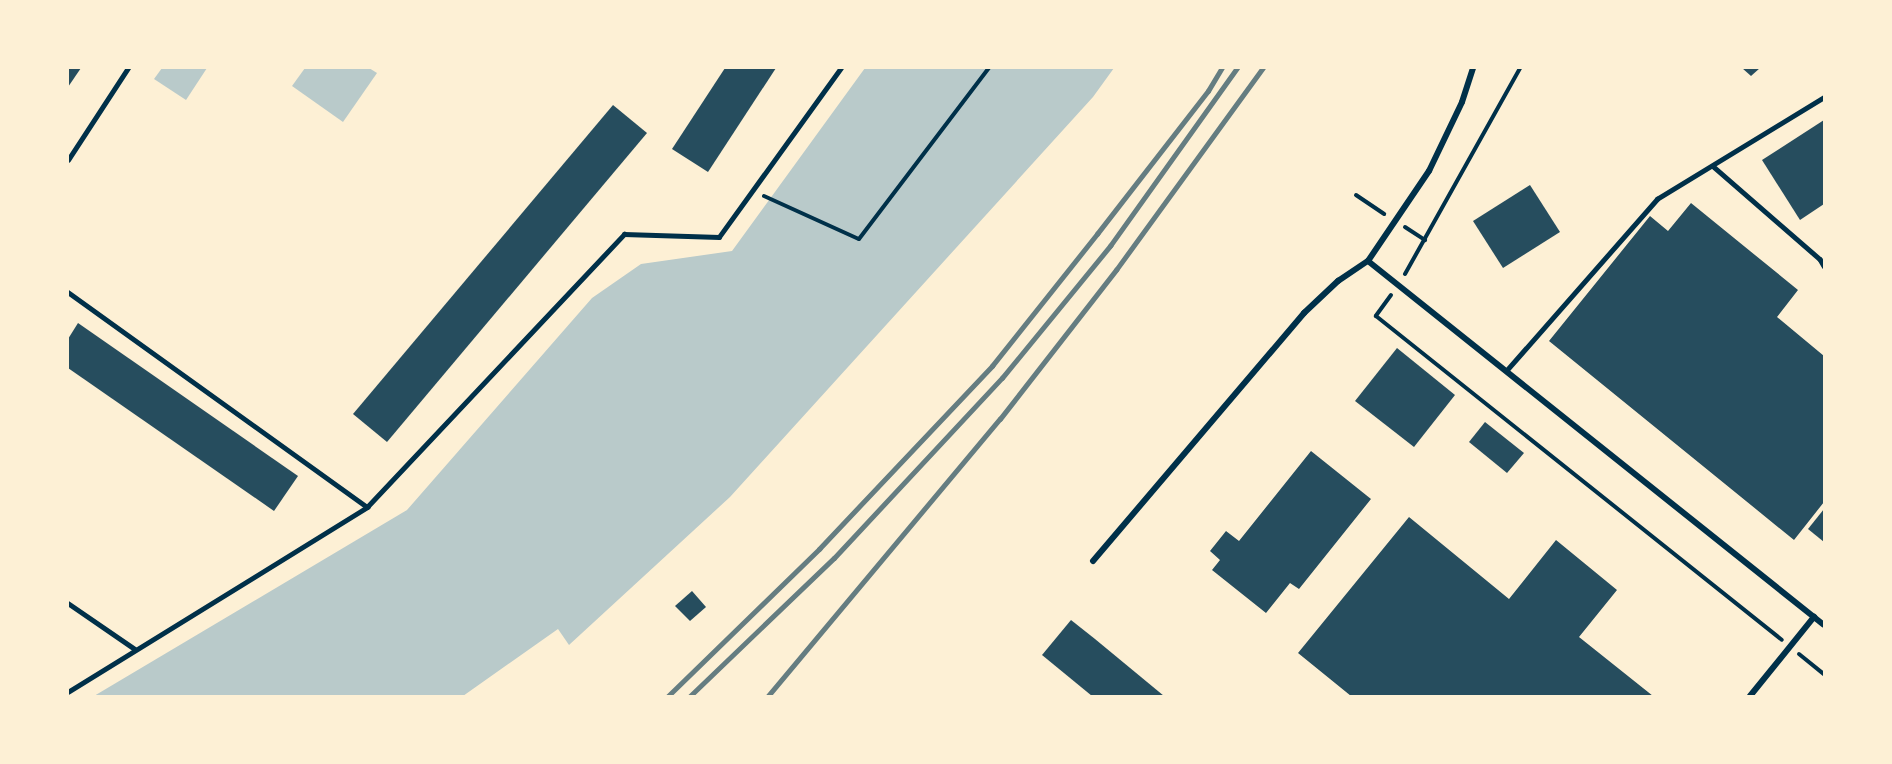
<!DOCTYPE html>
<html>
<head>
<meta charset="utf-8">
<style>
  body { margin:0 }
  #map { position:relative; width:1892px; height:764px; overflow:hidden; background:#fdf0d5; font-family:Raleway,sans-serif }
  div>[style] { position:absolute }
  .green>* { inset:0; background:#b9caca }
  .building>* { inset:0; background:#264d5e }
  .path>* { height:4px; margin:-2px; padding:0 2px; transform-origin:2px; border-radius:2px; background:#003049 }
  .service>* { height:4.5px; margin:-2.25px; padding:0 2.25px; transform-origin:2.25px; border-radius:2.25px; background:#003049 }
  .minor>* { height:6px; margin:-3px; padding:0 3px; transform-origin:3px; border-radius:3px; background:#003049 }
  .rail>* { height:4.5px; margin:-2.25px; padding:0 2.25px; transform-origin:2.25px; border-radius:2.25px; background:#657d81 }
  span { translate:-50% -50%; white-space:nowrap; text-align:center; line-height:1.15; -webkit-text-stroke:4.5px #fdf0d5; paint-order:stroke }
  .frame { position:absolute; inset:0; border:69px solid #fdf0d5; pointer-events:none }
</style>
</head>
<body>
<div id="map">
  <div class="green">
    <i style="clip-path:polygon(162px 68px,207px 68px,186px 100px,154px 79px)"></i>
    <i style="clip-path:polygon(305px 68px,369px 68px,377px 73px,343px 122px,292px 86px)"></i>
    <i style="clip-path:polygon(865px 68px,1114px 68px,1093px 97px,730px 497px,569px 645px,558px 629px,463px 696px,94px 696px,407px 510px,592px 298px,641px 264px,732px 251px)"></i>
  </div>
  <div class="building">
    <i style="clip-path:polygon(68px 68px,81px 68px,68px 87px)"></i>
    <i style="clip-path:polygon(725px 68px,776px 68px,708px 172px,672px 149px)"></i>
    <i style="clip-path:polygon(1742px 68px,1760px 68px,1751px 76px)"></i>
    <i style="clip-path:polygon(613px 105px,647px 133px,387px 442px,353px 414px)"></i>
    <i style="clip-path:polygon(1824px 120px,1824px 204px,1800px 220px,1762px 160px)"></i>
    <i style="clip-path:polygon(1530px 185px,1560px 232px,1503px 268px,1473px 221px)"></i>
    <i style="clip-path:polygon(1691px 203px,1798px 290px,1777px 317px,1824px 356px,1824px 502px,1794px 540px,1549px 341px,1650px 216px,1668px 231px)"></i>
    <i style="clip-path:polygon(78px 323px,298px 476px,274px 511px,68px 368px,68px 339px)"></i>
    <i style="clip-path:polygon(1397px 348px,1455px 395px,1414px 447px,1355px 401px)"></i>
    <i style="clip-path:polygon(1485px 422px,1524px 453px,1507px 473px,1469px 442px)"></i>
    <i style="clip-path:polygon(1311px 451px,1371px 499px,1299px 589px,1290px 583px,1266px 613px,1212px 570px,1220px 560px,1210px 551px,1226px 531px,1239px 541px)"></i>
    <i style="clip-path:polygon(1824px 509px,1824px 542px,1808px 529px)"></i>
    <i style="clip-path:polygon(1409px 517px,1509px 599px,1556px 540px,1617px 590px,1579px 637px,1653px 696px,1351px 696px,1298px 653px)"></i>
    <i style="clip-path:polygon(692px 591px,706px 607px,690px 621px,675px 606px)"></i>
    <i style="clip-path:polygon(1071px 620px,1095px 639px,1164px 696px,1092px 696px,1042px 655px)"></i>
  </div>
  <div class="path">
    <i style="left:1356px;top:195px;width:34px;rotate:34deg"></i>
    <i style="left:764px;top:196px;width:104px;rotate:24.4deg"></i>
    <i style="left:859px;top:239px;width:215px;rotate:-52.8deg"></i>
    <i style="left:1405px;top:227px;width:24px;rotate:33deg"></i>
    <i style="left:1405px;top:274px;width:236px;rotate:-60.8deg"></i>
    <i style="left:1391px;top:295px;width:26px;rotate:126deg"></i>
    <i style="left:1376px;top:316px;width:519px;rotate:38.59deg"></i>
    <i style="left:1799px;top:654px;width:32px;rotate:39deg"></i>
  </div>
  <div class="service">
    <i style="left:68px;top:160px;width:110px;rotate:-56.9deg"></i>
    <i style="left:1714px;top:167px;width:140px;rotate:41deg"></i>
    <i style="left:1820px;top:259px;width:8px;rotate:60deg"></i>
    <i style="left:68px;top:292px;width:368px;rotate:35.7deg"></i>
    <i style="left:1506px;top:371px;width:229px;rotate:-48.7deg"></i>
    <i style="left:1657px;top:199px;width:196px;rotate:-31.4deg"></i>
    <i style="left:68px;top:603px;width:81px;rotate:34.5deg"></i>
    <i style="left:68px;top:692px;width:352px;rotate:-31.7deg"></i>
    <i style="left:367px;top:507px;width:375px;rotate:-46.7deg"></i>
    <i style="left:624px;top:234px;width:95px;rotate:1.8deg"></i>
    <i style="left:719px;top:237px;width:208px;rotate:-54.2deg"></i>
  </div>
  <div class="minor">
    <i style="left:1368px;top:261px;width:583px;rotate:38.6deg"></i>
    <i style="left:1093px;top:561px;width:326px;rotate:-49.6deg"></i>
    <i style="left:1304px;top:313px;width:47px;rotate:-43.3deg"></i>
    <i style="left:1338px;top:281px;width:36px;rotate:-34deg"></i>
    <i style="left:1368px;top:261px;width:109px;rotate:-55.9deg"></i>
    <i style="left:1429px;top:171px;width:76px;rotate:-64.4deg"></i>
    <i style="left:1462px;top:102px;width:36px;rotate:-72deg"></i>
    <i style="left:1750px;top:696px;width:102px;rotate:-51deg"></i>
  </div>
  <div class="rail">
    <i style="left:668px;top:696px;width:211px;rotate:-44.2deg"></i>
    <i style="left:819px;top:549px;width:252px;rotate:-46.6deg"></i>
    <i style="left:992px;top:366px;width:169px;rotate:-51.5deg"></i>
    <i style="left:1097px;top:234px;width:181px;rotate:-52.2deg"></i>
    <i style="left:1208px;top:91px;width:27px;rotate:-59deg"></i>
    <i style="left:690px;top:696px;width:199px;rotate:-43.8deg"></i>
    <i style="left:834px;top:558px;width:246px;rotate:-47deg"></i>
    <i style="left:1002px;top:378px;width:171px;rotate:-50.7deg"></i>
    <i style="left:1110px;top:246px;width:219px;rotate:-54.5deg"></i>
    <i style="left:768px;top:696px;width:361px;rotate:-50.1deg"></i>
    <i style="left:1000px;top:419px;width:189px;rotate:-52.1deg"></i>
    <i style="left:1116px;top:270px;width:250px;rotate:-54deg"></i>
  </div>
  <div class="frame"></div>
</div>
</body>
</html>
